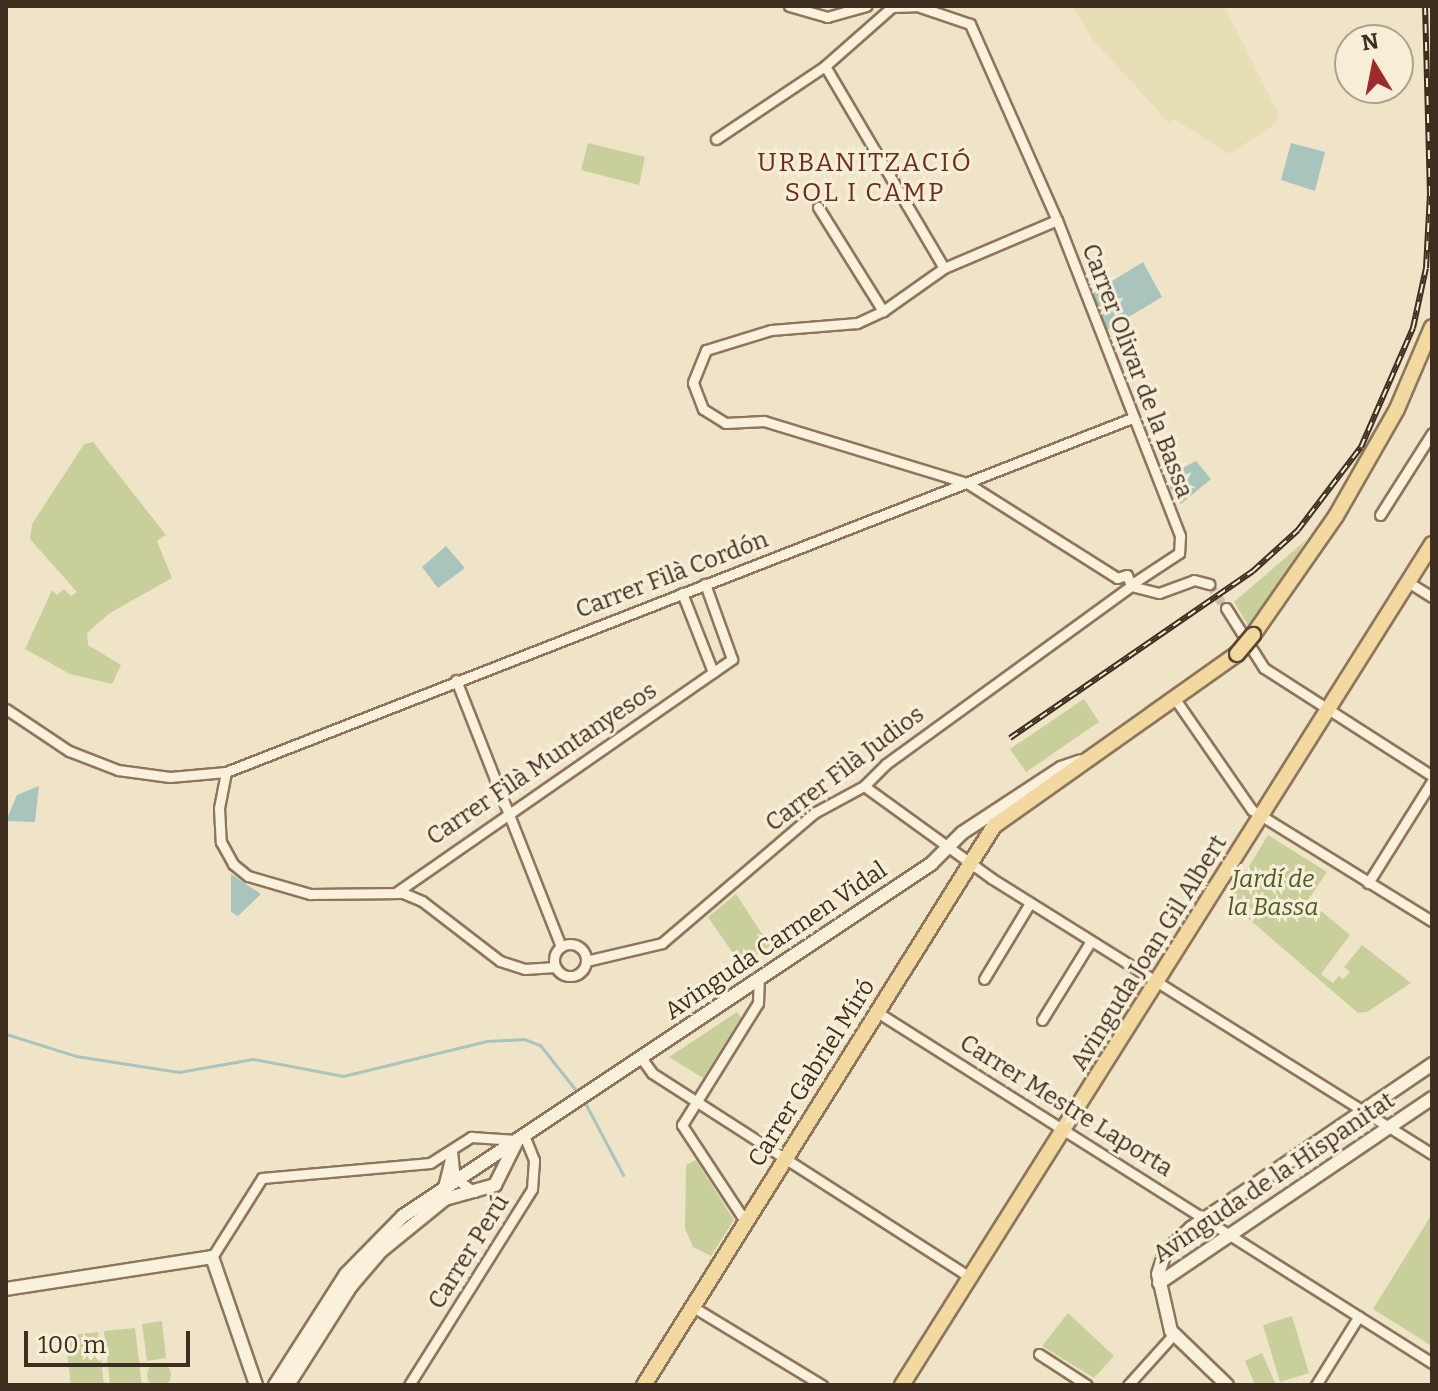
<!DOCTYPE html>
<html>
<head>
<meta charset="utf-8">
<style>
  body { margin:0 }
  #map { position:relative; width:1438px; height:1391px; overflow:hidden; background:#f0e4c8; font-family:Bitter,serif }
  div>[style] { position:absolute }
  .farmland>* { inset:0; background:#e6deb5 }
  .green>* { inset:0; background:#c9cf9b }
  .round { border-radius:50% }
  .water>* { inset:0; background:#a9c4bc }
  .stream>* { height:3px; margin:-1.5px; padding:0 1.5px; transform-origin:1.5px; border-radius:1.5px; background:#a9c4bc }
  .minor-tunnel>* { height:9px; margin-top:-4.5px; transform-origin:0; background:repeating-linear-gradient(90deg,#ccc0a6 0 9px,transparent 0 13.5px) }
  .roads { filter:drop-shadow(2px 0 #8d765c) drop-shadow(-2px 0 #8d765c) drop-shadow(0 2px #8d765c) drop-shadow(0 -2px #8d765c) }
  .minor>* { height:9px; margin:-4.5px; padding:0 4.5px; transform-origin:4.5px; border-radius:4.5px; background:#faf1dc }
  .minor>.ring { margin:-4.5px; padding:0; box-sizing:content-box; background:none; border:9px solid #faf1dc; border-radius:50% }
  .tertiary>* { height:12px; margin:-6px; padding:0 6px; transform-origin:6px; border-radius:6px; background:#faf1dc }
  .primary>* { height:14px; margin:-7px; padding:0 7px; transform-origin:7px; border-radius:7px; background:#f3d9a0 }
  .rail>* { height:6px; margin-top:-3px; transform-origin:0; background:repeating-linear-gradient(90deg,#f7eed8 0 9px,#3d2e20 0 18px); box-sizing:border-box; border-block:2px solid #3d2e20 }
  .bridges { filter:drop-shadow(2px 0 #5b4430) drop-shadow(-2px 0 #5b4430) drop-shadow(0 2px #5b4430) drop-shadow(0 -2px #5b4430) }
  .primary-bridge>* { height:14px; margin:-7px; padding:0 7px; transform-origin:7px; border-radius:7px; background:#f3d9a0 }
  span { translate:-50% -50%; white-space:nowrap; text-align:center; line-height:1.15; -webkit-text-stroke:6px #f7eed8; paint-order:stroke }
  .street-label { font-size:24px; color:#3d2e20 }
  .park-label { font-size:24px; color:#4d5a26; font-style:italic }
  .neighbourhood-label { font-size:26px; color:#6b2e1e; letter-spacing:2px }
  .frame { position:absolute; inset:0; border:8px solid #3d2e20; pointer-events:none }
  .north { position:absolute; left:1334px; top:24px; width:80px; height:80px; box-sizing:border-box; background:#f7eed8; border:2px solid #ada18e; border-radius:50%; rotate:350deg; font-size:22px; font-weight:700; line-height:32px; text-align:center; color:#3d2e20 }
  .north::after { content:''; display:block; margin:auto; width:28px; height:36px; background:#9e2a2b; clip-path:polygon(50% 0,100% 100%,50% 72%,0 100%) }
  .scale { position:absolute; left:24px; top:1331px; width:166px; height:36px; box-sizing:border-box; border:4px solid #3d2e20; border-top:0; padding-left:10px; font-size:24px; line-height:28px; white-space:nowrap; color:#3d2e20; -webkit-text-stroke:6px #f7eed8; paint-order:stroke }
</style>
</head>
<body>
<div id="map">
  <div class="farmland">
    <i style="clip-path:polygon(1073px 6px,1224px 6px,1278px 113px,1277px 123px,1229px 154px,1174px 119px,1170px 124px,1092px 39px)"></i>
  </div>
  <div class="green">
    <i style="clip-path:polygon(588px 143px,645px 157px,639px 185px,581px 170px)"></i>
    <i style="clip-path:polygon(93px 442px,166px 535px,157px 541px,172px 578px,110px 613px,87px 633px,88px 645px,121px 665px,112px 684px,70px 674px,25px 649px,52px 590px,57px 595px,64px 589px,71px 596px,77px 592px,30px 539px,32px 524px,84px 444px)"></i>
    <i style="clip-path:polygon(1306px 540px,1268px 599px,1248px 625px,1234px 602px)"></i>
    <i style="clip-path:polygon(1084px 699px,1099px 722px,1026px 772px,1010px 749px)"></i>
    <i style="clip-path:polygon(1268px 835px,1327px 872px,1308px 900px,1350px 935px,1321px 974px,1333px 983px,1339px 976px,1343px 979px,1350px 972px,1344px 967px,1362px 945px,1411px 983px,1367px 1012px,1358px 1013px,1228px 901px)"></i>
    <i style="clip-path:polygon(736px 894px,770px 946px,741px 965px,708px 917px)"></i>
    <i style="clip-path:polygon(737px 1012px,741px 1017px,703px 1078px,669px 1057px)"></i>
    <i style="clip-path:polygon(696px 1160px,734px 1220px,711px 1256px,693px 1247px,685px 1229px,686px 1165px)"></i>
    <i style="clip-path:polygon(1432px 1214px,1432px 1346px,1373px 1309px)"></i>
    <i style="clip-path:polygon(1068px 1313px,1114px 1356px,1094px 1378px,1042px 1346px)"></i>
    <i style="clip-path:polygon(1292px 1316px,1309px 1373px,1280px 1382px,1263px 1325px)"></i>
    <i style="clip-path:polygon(162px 1321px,166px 1358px,147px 1361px,142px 1324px)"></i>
    <i style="clip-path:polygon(135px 1328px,142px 1385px,110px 1385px,104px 1331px)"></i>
    <i style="clip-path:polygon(98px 1332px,104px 1385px,71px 1385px,65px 1336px)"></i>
    <i style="clip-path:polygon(1262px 1353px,1276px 1385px,1255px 1385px,1245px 1361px)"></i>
    <i class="round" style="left:147px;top:1363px;width:24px;height:24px"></i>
  </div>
  <div class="water">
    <i style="clip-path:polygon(1291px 143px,1325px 152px,1315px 191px,1281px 180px)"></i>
    <i style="clip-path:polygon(1143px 262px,1162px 297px,1107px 330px,1091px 294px)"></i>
    <i style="clip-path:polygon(1196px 461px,1211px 479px,1181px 504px,1170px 488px,1170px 474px)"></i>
    <i style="clip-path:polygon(446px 546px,465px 568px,438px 588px,422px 567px)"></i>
    <i style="clip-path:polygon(39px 786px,35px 822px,6px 821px,17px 795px)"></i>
    <i style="clip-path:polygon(231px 874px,261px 894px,238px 916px,231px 912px)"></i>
  </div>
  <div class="stream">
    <i style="left:6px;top:1034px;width:73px;rotate:17.4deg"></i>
    <i style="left:76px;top:1056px;width:104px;rotate:8.8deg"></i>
    <i style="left:179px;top:1072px;width:75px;rotate:-10deg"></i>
    <i style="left:253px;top:1059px;width:92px;rotate:10.7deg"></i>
    <i style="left:343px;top:1076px;width:148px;rotate:-13.7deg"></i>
    <i style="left:487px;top:1041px;width:37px;rotate:-3deg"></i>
    <i style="left:524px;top:1039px;width:17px;rotate:21deg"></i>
    <i style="left:540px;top:1045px;width:61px;rotate:51.6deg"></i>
    <i style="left:583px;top:1099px;width:86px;rotate:62.2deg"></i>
  </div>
  <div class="minor-tunnel">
    <i style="left:1209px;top:584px;width:29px;rotate:55deg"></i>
  </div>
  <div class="roads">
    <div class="minor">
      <i style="left:789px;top:6px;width:40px;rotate:16deg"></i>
      <i style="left:827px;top:17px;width:41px;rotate:-15.8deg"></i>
      <i style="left:917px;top:6px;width:56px;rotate:18.8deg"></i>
      <i style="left:970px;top:24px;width:214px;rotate:66.1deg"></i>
      <i style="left:1057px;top:220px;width:339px;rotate:68.7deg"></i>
      <i style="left:1180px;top:536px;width:17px;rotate:93deg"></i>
      <i style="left:1179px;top:553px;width:56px;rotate:146.6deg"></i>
      <i style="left:825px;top:66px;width:234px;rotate:59.5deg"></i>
      <i style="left:716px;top:139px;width:131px;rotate:-33.8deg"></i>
      <i style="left:825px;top:66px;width:89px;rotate:-41.4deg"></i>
      <i style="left:892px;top:7px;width:23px;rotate:-2deg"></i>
      <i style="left:818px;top:207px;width:123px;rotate:58deg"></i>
      <i style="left:1057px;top:220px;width:123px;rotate:157deg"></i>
      <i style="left:944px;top:268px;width:75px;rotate:144.8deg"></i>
      <i style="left:883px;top:311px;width:29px;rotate:155deg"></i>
      <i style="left:857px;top:323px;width:86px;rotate:175.3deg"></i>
      <i style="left:771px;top:330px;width:68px;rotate:162.9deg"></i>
      <i style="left:706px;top:350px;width:35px;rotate:112deg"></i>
      <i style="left:693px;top:383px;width:28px;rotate:69deg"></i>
      <i style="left:703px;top:409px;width:26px;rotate:32deg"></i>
      <i style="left:725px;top:423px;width:39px;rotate:-3deg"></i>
      <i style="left:764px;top:421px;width:212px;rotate:17deg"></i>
      <i style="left:967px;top:483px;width:178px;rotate:32.3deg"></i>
      <i style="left:1380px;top:515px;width:97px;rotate:-57.6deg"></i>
      <i style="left:1117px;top:578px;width:10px;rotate:-17deg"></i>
      <i style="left:1127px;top:575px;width:12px;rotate:70deg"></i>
      <i style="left:1408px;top:582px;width:28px;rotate:32deg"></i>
      <i style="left:1131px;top:586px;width:29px;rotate:14deg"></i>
      <i style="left:1159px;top:593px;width:37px;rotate:-20deg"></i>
      <i style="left:1194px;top:580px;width:16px;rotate:15deg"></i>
      <i style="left:682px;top:593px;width:85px;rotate:68.6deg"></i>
      <i style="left:1226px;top:608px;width:71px;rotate:57.7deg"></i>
      <i style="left:1264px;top:668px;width:200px;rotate:32.7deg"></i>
      <i style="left:456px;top:680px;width:286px;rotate:68.5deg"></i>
      <i style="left:1175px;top:699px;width:135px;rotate:55.3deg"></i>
      <i style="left:1252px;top:810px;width:211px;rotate:31.7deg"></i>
      <i style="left:6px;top:709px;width:76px;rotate:33.7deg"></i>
      <i style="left:69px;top:751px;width:53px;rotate:21.2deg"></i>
      <i style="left:118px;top:770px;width:52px;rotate:7.7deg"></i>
      <i style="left:170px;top:777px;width:56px;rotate:-5.1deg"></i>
      <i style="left:226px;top:772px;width:973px;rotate:-21.34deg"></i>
      <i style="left:226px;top:772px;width:37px;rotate:101deg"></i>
      <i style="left:219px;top:808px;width:34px;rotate:87deg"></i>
      <i style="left:221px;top:842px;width:25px;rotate:61deg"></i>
      <i style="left:233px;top:864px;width:19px;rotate:39deg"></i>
      <i style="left:248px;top:876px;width:65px;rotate:16.2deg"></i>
      <i style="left:310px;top:894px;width:93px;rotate:-0.6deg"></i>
      <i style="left:403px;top:893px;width:21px;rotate:23deg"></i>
      <i style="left:422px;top:901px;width:98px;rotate:37.6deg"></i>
      <i style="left:500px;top:961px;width:26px;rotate:18deg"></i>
      <i style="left:525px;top:969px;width:30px;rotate:-4deg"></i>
      <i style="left:864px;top:786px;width:157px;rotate:35.9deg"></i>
      <i style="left:991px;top:878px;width:520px;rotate:32.04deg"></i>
      <i style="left:1368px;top:883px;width:120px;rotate:-57.9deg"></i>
      <i style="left:397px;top:892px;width:408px;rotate:-34.8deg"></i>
      <i style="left:732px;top:659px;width:80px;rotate:-109.8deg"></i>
      <i class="ring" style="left:554px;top:944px;width:23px;height:23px"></i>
      <i style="left:586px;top:961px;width:78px;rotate:-13.3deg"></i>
      <i style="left:662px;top:943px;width:200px;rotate:-40.5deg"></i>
      <i style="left:814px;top:813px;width:57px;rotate:-28.4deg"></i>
      <i style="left:864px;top:786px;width:31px;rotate:-45deg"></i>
      <i style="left:886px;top:764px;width:303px;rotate:-36deg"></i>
      <i style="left:984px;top:979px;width:89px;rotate:-58.8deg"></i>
      <i style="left:877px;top:1012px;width:657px;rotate:32.31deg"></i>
      <i style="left:1042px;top:1020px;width:93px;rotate:-58.2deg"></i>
      <i style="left:642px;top:1059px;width:17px;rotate:54deg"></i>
      <i style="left:652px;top:1073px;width:378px;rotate:32.7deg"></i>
      <i style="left:452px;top:1151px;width:27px;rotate:84deg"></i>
      <i style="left:455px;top:1178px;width:24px;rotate:36deg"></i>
      <i style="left:443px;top:1187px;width:30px;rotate:-76deg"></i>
      <i style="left:745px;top:1221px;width:115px;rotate:-123.3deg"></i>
      <i style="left:682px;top:1125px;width:144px;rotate:-58.1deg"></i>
      <i style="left:758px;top:1003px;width:24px;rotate:-88deg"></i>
      <i style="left:212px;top:1257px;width:93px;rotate:-57.7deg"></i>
      <i style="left:262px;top:1178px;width:169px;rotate:-5.1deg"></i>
      <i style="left:430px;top:1163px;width:49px;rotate:-32.4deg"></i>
      <i style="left:471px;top:1137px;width:45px;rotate:3.8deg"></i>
      <i style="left:693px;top:1307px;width:151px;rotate:31.2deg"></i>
      <i style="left:1039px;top:1354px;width:57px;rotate:32.9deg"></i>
      <i style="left:409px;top:1385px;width:231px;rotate:-57.9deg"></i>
      <i style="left:532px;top:1189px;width:29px;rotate:-86deg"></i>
      <i style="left:534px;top:1160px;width:27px;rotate:-112deg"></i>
      <i style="left:1128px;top:1385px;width:67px;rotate:-48deg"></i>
      <i style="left:1316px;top:1385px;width:81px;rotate:-58.1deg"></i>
    </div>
    <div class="tertiary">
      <i style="left:1159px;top:1283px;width:330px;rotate:-34.1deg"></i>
      <i style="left:6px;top:1289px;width:208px;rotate:-8.8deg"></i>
      <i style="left:212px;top:1257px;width:135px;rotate:71deg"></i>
      <i style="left:275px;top:1385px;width:132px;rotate:-57.4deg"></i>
      <i style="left:346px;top:1274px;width:81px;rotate:-45.5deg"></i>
      <i style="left:403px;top:1216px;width:635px;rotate:-33.69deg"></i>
      <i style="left:931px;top:864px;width:44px;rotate:-45deg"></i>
      <i style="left:962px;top:833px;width:118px;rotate:-33.3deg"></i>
      <i style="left:1061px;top:768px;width:21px;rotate:-19deg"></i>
      <i style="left:288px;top:1385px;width:117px;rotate:-57.5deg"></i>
      <i style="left:351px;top:1286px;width:46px;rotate:-49.4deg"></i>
      <i style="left:381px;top:1251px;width:82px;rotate:-39.1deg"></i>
      <i style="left:445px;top:1199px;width:52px;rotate:-15.6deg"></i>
      <i style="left:495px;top:1185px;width:49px;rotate:-63.4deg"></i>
      <i style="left:1227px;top:1385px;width:78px;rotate:-136deg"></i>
      <i style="left:1171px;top:1331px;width:58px;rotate:-102.8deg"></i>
      <i style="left:1158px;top:1274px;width:22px;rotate:-72deg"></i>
      <i style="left:1165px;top:1253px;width:36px;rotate:-44deg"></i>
      <i style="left:1191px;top:1228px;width:292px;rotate:-34.2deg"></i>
    </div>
    <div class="primary">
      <i style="left:1253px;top:635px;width:145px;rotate:-55.1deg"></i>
      <i style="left:1336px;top:516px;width:123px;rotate:-60.3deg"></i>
      <i style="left:1397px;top:409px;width:89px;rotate:-66.9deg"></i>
      <i style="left:644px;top:1385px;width:660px;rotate:-57.95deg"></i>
      <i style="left:994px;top:826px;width:298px;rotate:-35.3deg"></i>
      <i style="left:902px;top:1385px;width:994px;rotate:-57.78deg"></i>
    </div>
  </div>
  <div class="rail">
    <i style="left:1010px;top:738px;width:295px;rotate:-34.5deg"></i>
    <i style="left:1253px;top:571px;width:61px;rotate:-42.3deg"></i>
    <i style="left:1298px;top:530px;width:104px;rotate:-52.8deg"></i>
    <i style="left:1361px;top:447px;width:130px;rotate:-66.4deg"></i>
    <i style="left:1413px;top:328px;width:61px;rotate:-77.8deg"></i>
    <i style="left:1426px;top:268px;width:73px;rotate:-86.9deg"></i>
    <i style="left:1430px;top:195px;width:189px;rotate:-91.5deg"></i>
  </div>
  <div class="bridges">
    <div class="primary-bridge">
      <i style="left:1237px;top:654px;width:25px;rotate:-50deg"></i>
    </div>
  </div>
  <div class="street-label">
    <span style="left:1137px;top:371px;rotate:69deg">Carrer Olivar de la Bassa</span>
    <span style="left:672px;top:575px;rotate:-21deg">Carrer Filà Cordón</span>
    <span style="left:542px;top:764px;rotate:-34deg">Carrer Filà Muntanyesos</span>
    <span style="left:845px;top:769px;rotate:-37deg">Carrer Filà Judios</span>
    <span style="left:776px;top:941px;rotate:-34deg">Avinguda Carmen Vidal</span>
    <span style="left:1149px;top:953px;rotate:-58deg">Avinguda Joan Gil Albert</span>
    <span style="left:812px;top:1073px;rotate:-58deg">Carrer Gabriel Miró</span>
    <span style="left:1066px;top:1106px;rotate:32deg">Carrer Mestre Laporta</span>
    <span style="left:1274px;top:1178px;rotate:-34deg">Avinguda de la Hispanitat</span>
    <span style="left:469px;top:1252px;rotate:-58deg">Carrer Perú</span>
  </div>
  <div class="park-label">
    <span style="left:1273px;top:894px">Jardí de<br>la Bassa</span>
  </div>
  <div class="neighbourhood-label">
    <span style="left:865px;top:178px">URBANITZACIÓ<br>SOL I CAMP</span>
  </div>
  <div class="frame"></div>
  <div class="north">N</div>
  <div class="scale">100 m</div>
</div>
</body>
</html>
